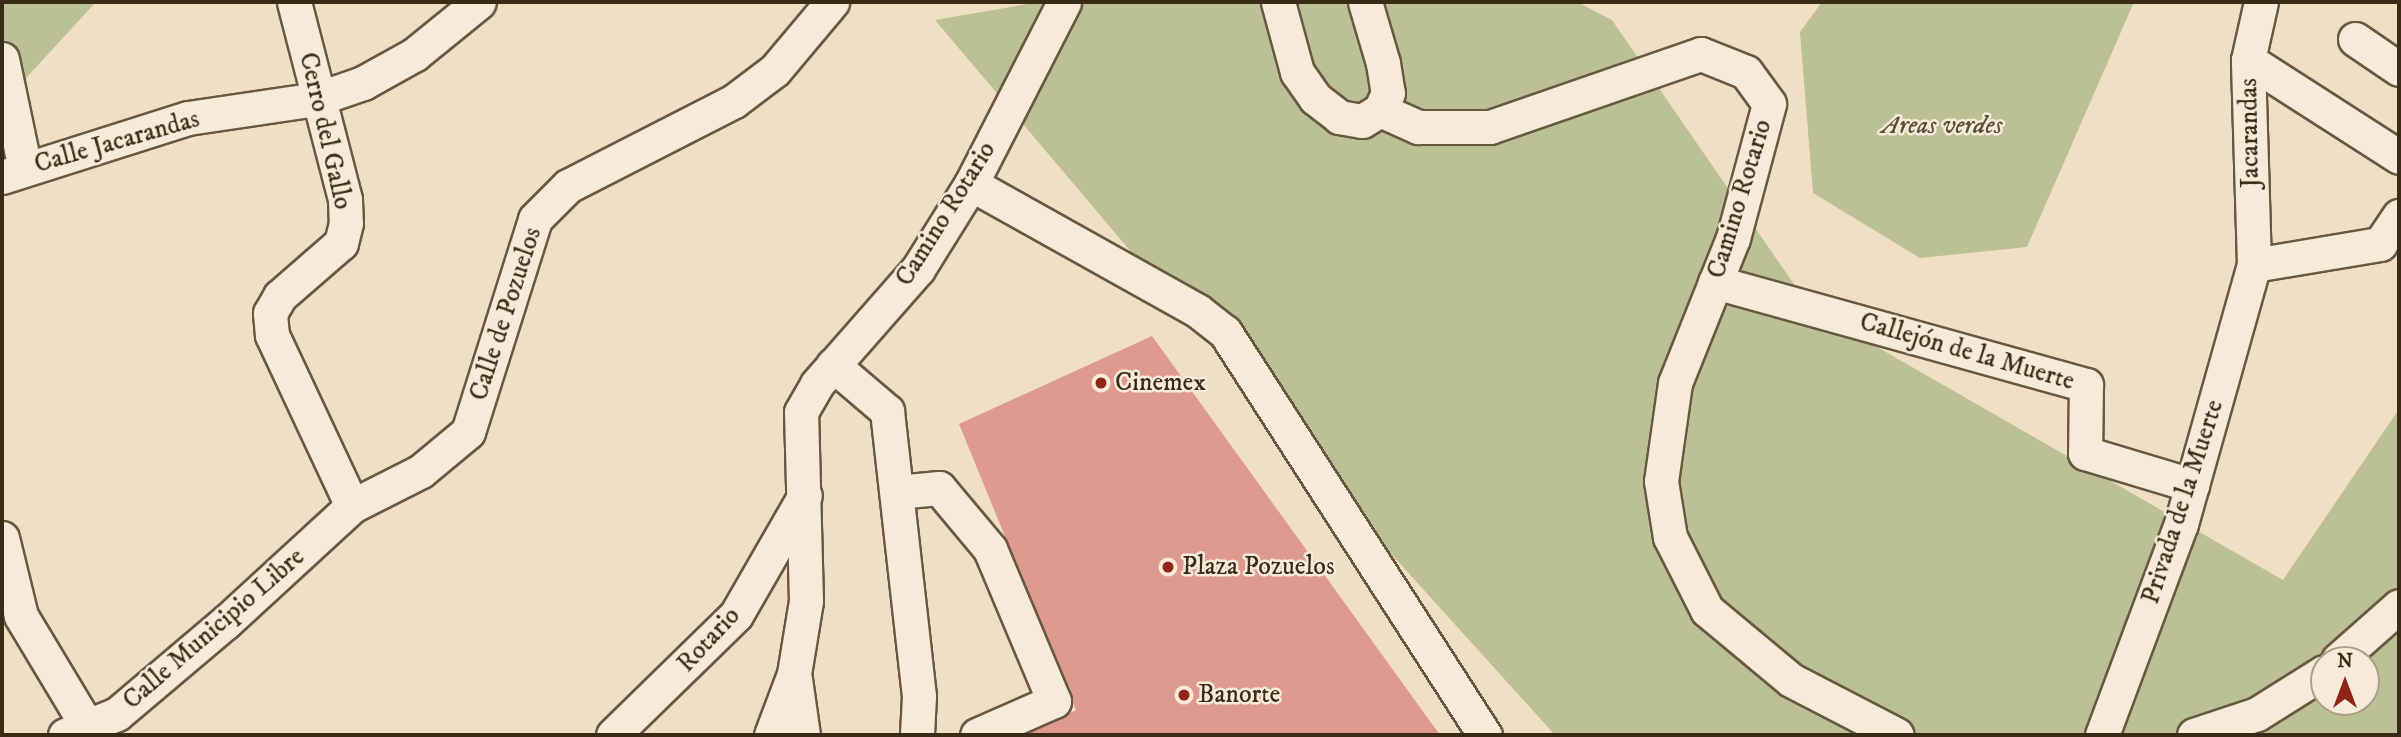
<!DOCTYPE html>
<html>
<head>
<meta charset="utf-8">
<style>
  body { margin:0 }
  #map { position:relative; width:2401px; height:737px; overflow:hidden; background:#f1dfc5; font-family:"IM FELL DW Pica",serif }
  div>[style] { position:absolute }
  .green>* { inset:0; background:#bbc194 }
  .building>* { inset:0; background:#df9a90 }
  .roads { filter:drop-shadow(2px 0 #685842) drop-shadow(-2px 0 #685842) drop-shadow(0 2px #685842) drop-shadow(0 -2px #685842) }
  .minor>* { height:33px; margin:-16.5px; padding:0 16.5px; transform-origin:16.5px; border-radius:16.5px; background:#f6ead9 }
  .dots>* { width:19px; height:19px; translate:-50% -50%; box-sizing:border-box; border:4px solid #f6ead9; border-radius:50% }
  span { translate:-50% -50%; white-space:nowrap; text-align:center; line-height:1.15; -webkit-text-stroke:5px #f6ead9; paint-order:stroke }
  .park-label { font-size:26px; color:#5a5036; font-style:italic }
  .street-label { font-size:26px; color:#3a2b17 }
  .poi-label { font-size:26px; color:#3a2b17 }
  .left { translate:0 -50%; text-align:left }
  .frame { position:absolute; inset:0; border:4px solid #3a2b17; pointer-events:none }
  .north { position:absolute; left:2310px; top:646px; width:70px; height:70px; box-sizing:border-box; background:#f6ead9; border:2px solid #ab9e8b; border-radius:50%; rotate:0deg; font-size:19px; font-weight:700; line-height:28px; text-align:center; color:#3a2b17 }
  .north::after { content:''; display:block; margin:auto; width:24px; height:32px; background:#8f2418; clip-path:polygon(50% 0,100% 100%,50% 72%,0 100%) }
</style>
</head>
<body>
<div id="map">
  <div class="green">
    <i style="clip-path:polygon(2px 2px,96px 2px,2px 104px)"></i>
    <i style="clip-path:polygon(evenodd,1039px 2px,1577px 2px,1612px 20px,1811px 309px,2283px 580px,2399px 409px,2399px 735px,1555px 735px,1319px 474px,935px 20px,1039px 2px,2324px 660px,2366px 660px,2366px 702px,2324px 702px,2324px 660px)"></i>
    <i style="clip-path:polygon(1822px 2px,2134px 2px,2027px 247px,1920px 258px,1813px 193px,1800px 32px)"></i>
  </div>
  <div class="building">
    <i style="clip-path:polygon(1152px 336px,1440px 735px,1025px 735px,1076px 710px,959px 424px)"></i>
  </div>
  <div class="roads">
    <div class="minor">
      <i style="left:294px;top:2px;width:203px;rotate:75.5deg"></i>
      <i style="left:345px;top:199px;width:24px;rotate:88deg"></i>
      <i style="left:346px;top:223px;width:21px;rotate:104deg"></i>
      <i style="left:341px;top:243px;width:81px;rotate:139deg"></i>
      <i style="left:280px;top:296px;width:20px;rotate:120deg"></i>
      <i style="left:270px;top:313px;width:22px;rotate:85deg"></i>
      <i style="left:272px;top:335px;width:189px;rotate:64.9deg"></i>
      <i style="left:1278px;top:2px;width:73px;rotate:74.8deg"></i>
      <i style="left:1297px;top:72px;width:32px;rotate:55deg"></i>
      <i style="left:1315px;top:98px;width:31px;rotate:38deg"></i>
      <i style="left:1339px;top:117px;width:23px;rotate:10deg"></i>
      <i style="left:1362px;top:121px;width:21px;rotate:-31deg"></i>
      <i style="left:1365px;top:2px;width:64px;rotate:73.6deg"></i>
      <i style="left:1383px;top:63px;width:30px;rotate:81deg"></i>
      <i style="left:1388px;top:93px;width:19px;rotate:115deg"></i>
      <i style="left:2355px;top:39px;width:53px;rotate:34.3deg"></i>
      <i style="left:2px;top:59px;width:112px;rotate:78.2deg"></i>
      <i style="left:2248px;top:60px;width:179px;rotate:32.7deg"></i>
      <i style="left:1380px;top:110px;width:42px;rotate:24.1deg"></i>
      <i style="left:1418px;top:127px;width:72px"></i>
      <i style="left:1490px;top:127px;width:223px;rotate:-19.1deg"></i>
      <i style="left:1701px;top:54px;width:48px;rotate:21.8deg"></i>
      <i style="left:1746px;top:72px;width:39px;rotate:54deg"></i>
      <i style="left:1769px;top:104px;width:139px;rotate:105deg"></i>
      <i style="left:1733px;top:238px;width:156px;rotate:111.8deg"></i>
      <i style="left:1675px;top:383px;width:99px;rotate:98.1deg"></i>
      <i style="left:1661px;top:481px;width:57px;rotate:80.9deg"></i>
      <i style="left:1670px;top:537px;width:82px;rotate:63.1deg"></i>
      <i style="left:1707px;top:610px;width:109px;rotate:39.8deg"></i>
      <i style="left:1791px;top:680px;width:119px;rotate:27.4deg"></i>
      <i style="left:2px;top:177px;width:195px;rotate:-17.6deg"></i>
      <i style="left:188px;top:118px;width:130px;rotate:-8.4deg"></i>
      <i style="left:317px;top:99px;width:49px;rotate:-19.2deg"></i>
      <i style="left:363px;top:83px;width:60px;rotate:-29.1deg"></i>
      <i style="left:415px;top:54px;width:82px;rotate:-39.1deg"></i>
      <i style="left:971px;top:184px;width:260px;rotate:29.2deg"></i>
      <i style="left:1198px;top:311px;width:34px;rotate:38deg"></i>
      <i style="left:1225px;top:332px;width:480px;rotate:57.2deg"></i>
      <i style="left:2254px;top:265px;width:128px;rotate:-9.5deg"></i>
      <i style="left:2380px;top:244px;width:34px;rotate:-56deg"></i>
      <i style="left:1715px;top:282px;width:385px;rotate:15.5deg"></i>
      <i style="left:2086px;top:385px;width:68px;rotate:90.8deg"></i>
      <i style="left:2085px;top:453px;width:112px;rotate:16.7deg"></i>
      <i style="left:833px;top:365px;width:71px;rotate:40.4deg"></i>
      <i style="left:887px;top:411px;width:287px;rotate:83.6deg"></i>
      <i style="left:919px;top:696px;width:39px;rotate:93deg"></i>
      <i style="left:897px;top:492px;width:42px;rotate:-5.4deg"></i>
      <i style="left:939px;top:488px;width:80px;rotate:50.1deg"></i>
      <i style="left:990px;top:549px;width:165px;rotate:67.2deg"></i>
      <i style="left:1054px;top:701px;width:84px;rotate:156.2deg"></i>
      <i style="left:2px;top:538px;width:80px;rotate:76.3deg"></i>
      <i style="left:21px;top:616px;width:128px;rotate:59deg"></i>
      <i style="left:2338px;top:660px;width:81px;rotate:-41.5deg"></i>
      <i style="left:795px;top:679px;width:57px;rotate:81.9deg"></i>
      <i style="left:65px;top:735px;width:56px;rotate:-22deg"></i>
      <i style="left:117px;top:714px;width:143px;rotate:-40.2deg"></i>
      <i style="left:226px;top:622px;width:171px;rotate:-42.6deg"></i>
      <i style="left:352px;top:506px;width:77px;rotate:-26.9deg"></i>
      <i style="left:421px;top:471px;width:61px;rotate:-39.7deg"></i>
      <i style="left:468px;top:432px;width:223px;rotate:-72.5deg"></i>
      <i style="left:535px;top:219px;width:47px;rotate:-45deg"></i>
      <i style="left:568px;top:186px;width:186px;rotate:-27.1deg"></i>
      <i style="left:734px;top:101px;width:51px;rotate:-37.1deg"></i>
      <i style="left:775px;top:70px;width:89px;rotate:-50deg"></i>
      <i style="left:613px;top:735px;width:172px;rotate:-44.3deg"></i>
      <i style="left:736px;top:615px;width:138px;rotate:-60.1deg"></i>
      <i style="left:771px;top:735px;width:65px;rotate:-69.3deg"></i>
      <i style="left:794px;top:674px;width:74px;rotate:-80.7deg"></i>
      <i style="left:806px;top:601px;width:189px;rotate:-91.5deg"></i>
      <i style="left:801px;top:412px;width:32px;rotate:-60deg"></i>
      <i style="left:817px;top:384px;width:153px;rotate:-48.7deg"></i>
      <i style="left:918px;top:269px;width:100px;rotate:-58.1deg"></i>
      <i style="left:971px;top:184px;width:204px;rotate:-62.9deg"></i>
      <i style="left:2102px;top:735px;width:225px;rotate:-69.5deg"></i>
      <i style="left:2181px;top:524px;width:269px;rotate:-74.3deg"></i>
      <i style="left:2254px;top:265px;width:205px;rotate:-91.7deg"></i>
      <i style="left:2248px;top:60px;width:59px;rotate:-77.4deg"></i>
      <i style="left:2194px;top:735px;width:66px;rotate:-18.4deg"></i>
      <i style="left:2257px;top:714px;width:79px;rotate:-32.1deg"></i>
    </div>
  </div>
  <div class="dots">
    <i style="left:1101px;top:383px;background:#8f2418"></i>
    <i style="left:1168px;top:567px;background:#8f2418"></i>
    <i style="left:1184px;top:695px;background:#8f2418"></i>
  </div>
  <div class="park-label">
    <span style="left:1942px;top:126px">Areas verdes</span>
  </div>
  <div class="street-label">
    <span style="left:325px;top:131px;rotate:77deg">Cerro del Gallo</span>
    <span style="left:2250px;top:133px;rotate:-91deg">Jacarandas</span>
    <span style="left:117px;top:142px;rotate:-16deg">Calle Jacarandas</span>
    <span style="left:1740px;top:199px;rotate:-73deg">Camino Rotario</span>
    <span style="left:946px;top:214px;rotate:-58deg">Camino Rotario</span>
    <span style="left:506px;top:314px;rotate:-72deg">Calle de Pozuelos</span>
    <span style="left:1967px;top:352px;rotate:16deg">Callejón de la Muerte</span>
    <span style="left:2183px;top:502px;rotate:-72deg">Privada de la Muerte</span>
    <span style="left:214px;top:629px;rotate:-41deg">Calle Municipio Libre</span>
    <span style="left:709px;top:640px;rotate:-47deg">Rotario</span>
  </div>
  <div class="poi-label">
    <span class="left" style="left:1115px;top:383px">Cinemex</span>
    <span class="left" style="left:1182px;top:567px">Plaza Pozuelos</span>
    <span class="left" style="left:1198px;top:695px">Banorte</span>
  </div>
  <div class="frame"></div>
  <div class="north">N</div>
</div>
</body>
</html>
